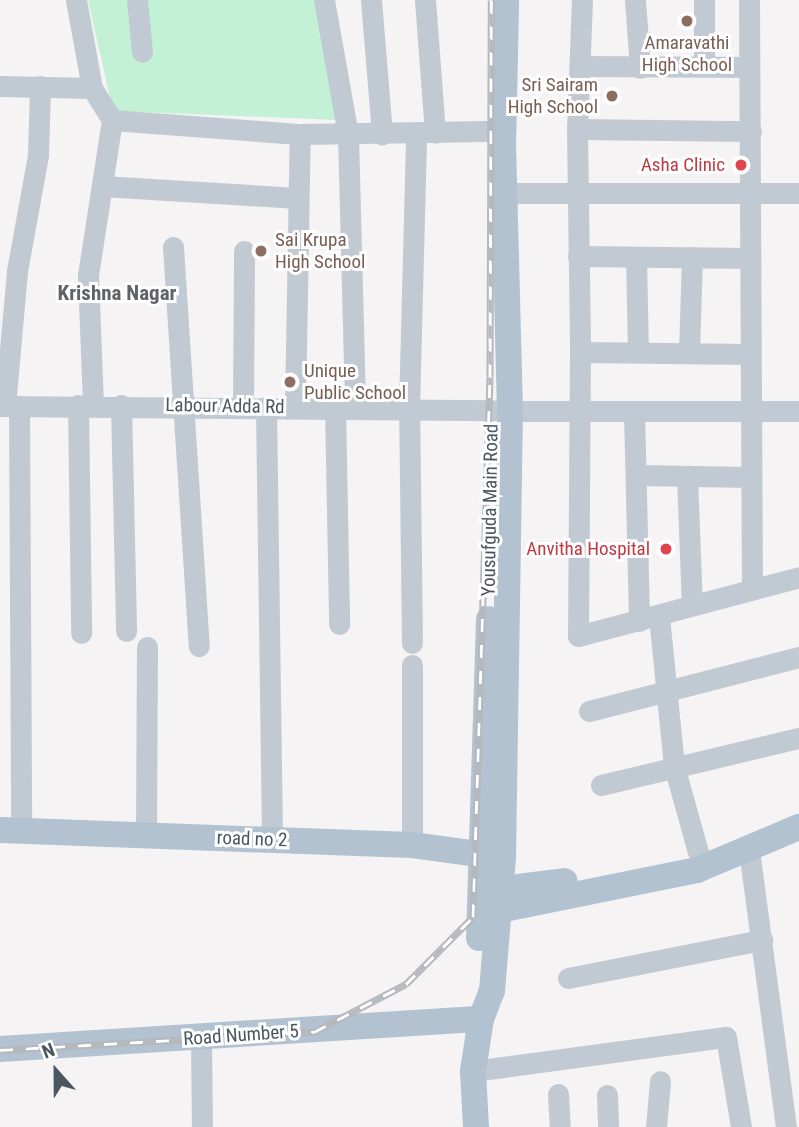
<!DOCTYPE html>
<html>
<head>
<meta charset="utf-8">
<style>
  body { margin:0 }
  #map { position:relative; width:799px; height:1127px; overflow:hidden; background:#f5f3f3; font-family:"Roboto Condensed",sans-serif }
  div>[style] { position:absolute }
  .green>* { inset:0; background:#c3f1d5 }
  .minor>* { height:21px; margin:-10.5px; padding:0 10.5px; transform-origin:10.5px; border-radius:10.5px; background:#c1cad2 }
  .major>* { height:26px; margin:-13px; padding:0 13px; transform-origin:13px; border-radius:13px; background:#b3c2d1 }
  .rail>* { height:7px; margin-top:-3.5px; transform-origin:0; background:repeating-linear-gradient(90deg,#fff 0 13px,#b5b8bd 0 26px); box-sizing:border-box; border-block:2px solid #b5b8bd }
  .dots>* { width:19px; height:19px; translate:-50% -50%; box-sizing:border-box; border:4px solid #fff; border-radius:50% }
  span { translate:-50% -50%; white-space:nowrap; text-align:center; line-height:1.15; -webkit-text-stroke:6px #fff; paint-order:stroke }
  .education-label { font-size:19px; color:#785e54 }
  .right { translate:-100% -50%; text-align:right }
  .left { translate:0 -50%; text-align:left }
  .health-label { font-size:19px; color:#be3a42 }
  .street-label { font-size:19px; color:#4a5661 }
  .neighbourhood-label { font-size:21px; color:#5f6368; font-weight:700 }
  .north { position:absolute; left:21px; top:1036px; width:70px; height:70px; -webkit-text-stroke:5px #fff; paint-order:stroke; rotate:339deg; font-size:19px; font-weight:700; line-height:28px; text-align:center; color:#4a5661 }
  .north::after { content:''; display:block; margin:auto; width:24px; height:32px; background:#4a5661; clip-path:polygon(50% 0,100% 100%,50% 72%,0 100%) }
</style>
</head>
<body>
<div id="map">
  <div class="green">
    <i style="clip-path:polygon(88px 0,322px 0,339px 120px,113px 111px)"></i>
  </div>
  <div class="minor">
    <i style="left:76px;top:0;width:89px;rotate:79.7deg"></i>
    <i style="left:137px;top:0;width:52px;rotate:84.5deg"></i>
    <i style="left:324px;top:0;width:137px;rotate:79.9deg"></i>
    <i style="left:348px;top:135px;width:273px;rotate:88.5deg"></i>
    <i style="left:371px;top:0;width:135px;rotate:85.3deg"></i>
    <i style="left:425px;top:0;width:133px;rotate:85.7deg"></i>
    <i style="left:582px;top:0;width:129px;rotate:92.2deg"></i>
    <i style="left:577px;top:129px;width:223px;rotate:89.2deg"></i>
    <i style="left:580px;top:352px;width:170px;rotate:0.7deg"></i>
    <i style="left:635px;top:0;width:68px;rotate:85.8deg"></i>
    <i style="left:749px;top:0;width:588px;rotate:89.71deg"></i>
    <i style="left:580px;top:66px;width:169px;rotate:0.3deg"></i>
    <i style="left:704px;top:66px;width:66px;rotate:-90deg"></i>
    <i style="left:0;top:86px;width:92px;rotate:1.2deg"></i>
    <i style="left:92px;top:88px;width:38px;rotate:58deg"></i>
    <i style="left:112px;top:120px;width:189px;rotate:4.3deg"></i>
    <i style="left:300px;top:134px;width:187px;rotate:-0.9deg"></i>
    <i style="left:577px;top:129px;width:174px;rotate:0.7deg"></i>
    <i style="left:102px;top:186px;width:195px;rotate:3.5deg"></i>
    <i style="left:504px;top:193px;width:295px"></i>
    <i style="left:173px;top:247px;width:400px;rotate:86.3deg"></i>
    <i style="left:578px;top:256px;width:172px;rotate:0.7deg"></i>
    <i style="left:636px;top:257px;width:93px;rotate:88.8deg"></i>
    <i style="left:580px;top:352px;width:284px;rotate:90.4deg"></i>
    <i style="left:578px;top:636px;width:229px;rotate:-14.9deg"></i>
    <i style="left:689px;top:352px;width:95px;rotate:-88.2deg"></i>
    <i style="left:78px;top:405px;width:228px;rotate:89.2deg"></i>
    <i style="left:93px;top:405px;width:130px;rotate:-92.2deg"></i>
    <i style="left:88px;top:275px;width:157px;rotate:-81.2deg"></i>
    <i style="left:121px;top:405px;width:226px;rotate:88.7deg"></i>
    <i style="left:0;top:406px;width:492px;rotate:0.5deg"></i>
    <i style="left:5px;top:406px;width:136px;rotate:-84.9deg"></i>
    <i style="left:17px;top:271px;width:118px;rotate:-79.7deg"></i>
    <i style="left:38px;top:155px;width:69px;rotate:-88.3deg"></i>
    <i style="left:19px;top:406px;width:425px;rotate:89.7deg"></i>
    <i style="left:243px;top:406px;width:155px;rotate:-89.6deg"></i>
    <i style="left:266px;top:407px;width:433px;rotate:89.2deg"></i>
    <i style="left:295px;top:407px;width:273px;rotate:-89deg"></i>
    <i style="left:335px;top:407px;width:217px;rotate:88.9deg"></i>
    <i style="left:510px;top:411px;width:289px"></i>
    <i style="left:634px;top:413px;width:208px;rotate:88.6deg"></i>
    <i style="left:636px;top:475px;width:114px;rotate:1deg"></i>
    <i style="left:687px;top:477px;width:128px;rotate:87.8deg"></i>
    <i style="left:659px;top:616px;width:151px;rotate:84.3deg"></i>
    <i style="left:674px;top:766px;width:89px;rotate:74.4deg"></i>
    <i style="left:412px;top:643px;width:235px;rotate:-90.7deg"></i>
    <i style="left:409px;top:408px;width:275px;rotate:-88.5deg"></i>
    <i style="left:589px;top:711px;width:217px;rotate:-14.4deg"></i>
    <i style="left:601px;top:785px;width:204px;rotate:-13.4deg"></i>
    <i style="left:146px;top:835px;width:188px;rotate:-89.7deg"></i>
    <i style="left:412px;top:845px;width:180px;rotate:-90deg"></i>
    <i style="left:749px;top:850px;width:279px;rotate:82.4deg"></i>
    <i style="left:568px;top:978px;width:198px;rotate:-11.1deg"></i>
    <i style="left:201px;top:1037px;width:90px;rotate:89.4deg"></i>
    <i style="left:473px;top:1071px;width:255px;rotate:-7.7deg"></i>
    <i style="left:726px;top:1037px;width:91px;rotate:80.5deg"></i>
    <i style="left:558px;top:1094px;width:33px;rotate:87deg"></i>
    <i style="left:607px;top:1095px;width:32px;rotate:88deg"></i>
    <i style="left:656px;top:1127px;width:46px;rotate:-85deg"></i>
  </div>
  <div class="major">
    <i style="left:0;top:830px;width:412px;rotate:2.1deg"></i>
    <i style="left:412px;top:845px;width:90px;rotate:7.7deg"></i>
    <i style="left:500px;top:889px;width:65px;rotate:-7deg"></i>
    <i style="left:499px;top:910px;width:202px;rotate:-11.4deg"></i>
    <i style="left:697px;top:870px;width:111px;rotate:-22.9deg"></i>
    <i style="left:479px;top:938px;width:319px;rotate:-88.2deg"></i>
    <i style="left:0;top:1049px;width:482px;rotate:-3.6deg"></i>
    <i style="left:476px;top:1127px;width:56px;rotate:-93.1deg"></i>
    <i style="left:473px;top:1071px;width:53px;rotate:-81.3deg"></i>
    <i style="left:481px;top:1019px;width:30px;rotate:-69deg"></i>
    <i style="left:492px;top:991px;width:134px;rotate:-85.3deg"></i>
    <i style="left:503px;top:857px;width:446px;rotate:-89.1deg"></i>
    <i style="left:510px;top:411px;width:262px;rotate:-91.5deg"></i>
    <i style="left:503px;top:149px;width:149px;rotate:-88.8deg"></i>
  </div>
  <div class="rail">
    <i style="left:0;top:1050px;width:315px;rotate:-3.3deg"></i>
    <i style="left:314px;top:1032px;width:104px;rotate:-27.6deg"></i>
    <i style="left:406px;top:984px;width:95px;rotate:-45deg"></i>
    <i style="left:473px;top:917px;width:540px;rotate:-88.2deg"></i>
    <i style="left:490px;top:377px;width:377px;rotate:-89.8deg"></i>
  </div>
  <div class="dots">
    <i style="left:687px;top:21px;background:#8d6e63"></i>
    <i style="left:612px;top:96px;background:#8d6e63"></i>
    <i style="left:741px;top:165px;background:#e0444e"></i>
    <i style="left:261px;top:251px;background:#8d6e63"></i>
    <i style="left:290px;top:382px;background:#8d6e63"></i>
    <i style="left:666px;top:549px;background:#e0444e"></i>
  </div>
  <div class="education-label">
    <span style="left:687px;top:54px">Amaravathi<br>High School</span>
    <span class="right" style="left:598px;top:96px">Sri Sairam<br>High School</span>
    <span class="left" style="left:275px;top:251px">Sai Krupa<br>High School</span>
    <span class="left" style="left:304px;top:382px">Unique<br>Public School</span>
  </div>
  <div class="health-label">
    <span class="right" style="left:725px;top:165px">Asha Clinic</span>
    <span class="right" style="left:650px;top:549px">Anvitha Hospital</span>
  </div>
  <div class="street-label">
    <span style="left:225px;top:406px;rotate:1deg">Labour Adda Rd</span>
    <span style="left:490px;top:510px;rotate:-89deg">Yousufguda Main Road</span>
    <span style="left:252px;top:839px;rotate:2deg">road no 2</span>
    <span style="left:241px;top:1035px;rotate:-4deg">Road Number 5</span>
  </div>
  <div class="neighbourhood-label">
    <span style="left:117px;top:293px">Krishna Nagar</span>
  </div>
  <div class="north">N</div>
</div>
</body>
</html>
